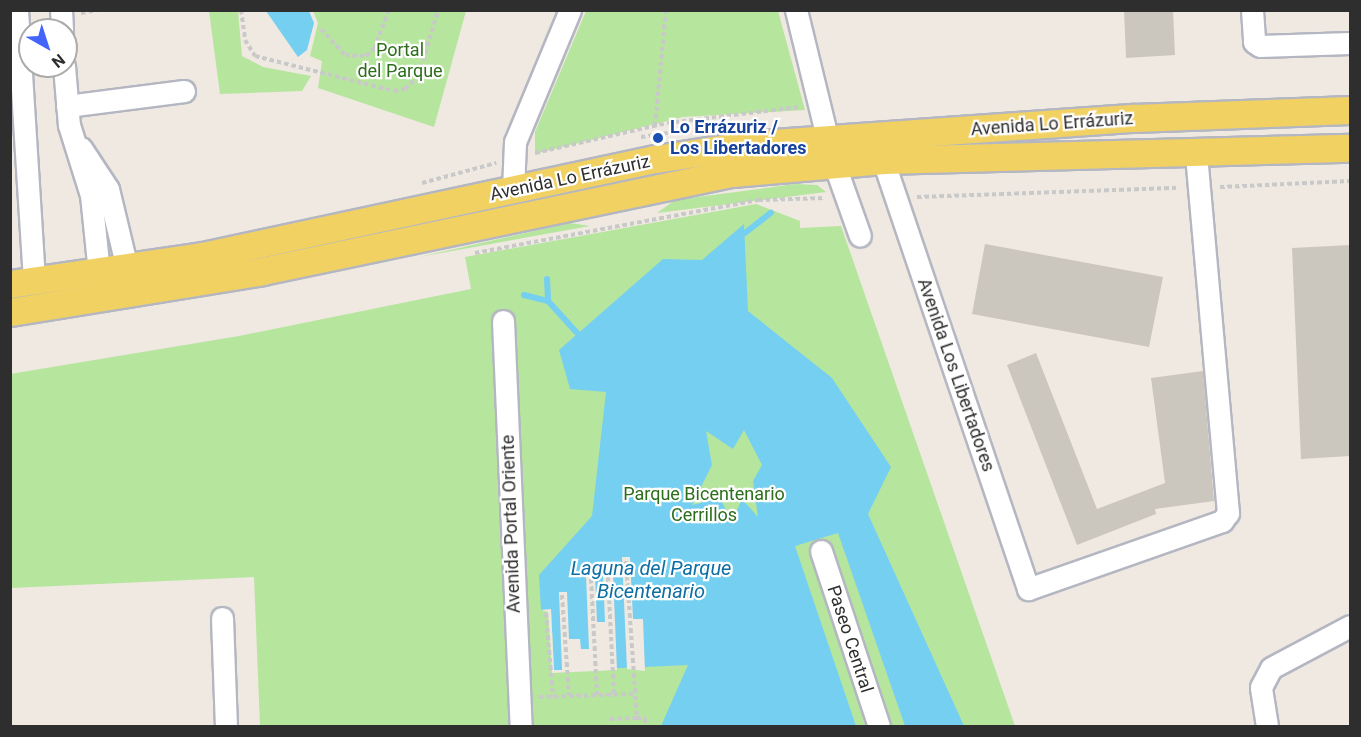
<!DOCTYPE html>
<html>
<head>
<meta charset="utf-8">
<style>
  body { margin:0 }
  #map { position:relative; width:1361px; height:737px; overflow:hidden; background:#efe9e1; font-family:Roboto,sans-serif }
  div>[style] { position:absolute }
  .green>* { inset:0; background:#b6e59e }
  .water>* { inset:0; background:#75cff0 }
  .pier>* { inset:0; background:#efe9e1 }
  .stream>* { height:6px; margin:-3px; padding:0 3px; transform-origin:3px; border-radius:3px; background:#75cff0 }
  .building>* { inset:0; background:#cbc7bf }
  .path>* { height:4px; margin-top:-2px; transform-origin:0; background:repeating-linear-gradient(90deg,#c9c9c9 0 4.5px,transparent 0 7.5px) }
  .roads { filter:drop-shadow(2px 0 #b4b7c1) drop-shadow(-2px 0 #b4b7c1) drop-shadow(0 2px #b4b7c1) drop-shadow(0 -2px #b4b7c1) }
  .minor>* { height:21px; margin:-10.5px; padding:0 10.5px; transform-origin:10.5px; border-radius:10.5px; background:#fff }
  .major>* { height:27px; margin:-13.5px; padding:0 13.5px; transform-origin:13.5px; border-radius:13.5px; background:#f2d163 }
  .dots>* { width:16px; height:16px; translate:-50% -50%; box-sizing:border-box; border:3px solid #fff; border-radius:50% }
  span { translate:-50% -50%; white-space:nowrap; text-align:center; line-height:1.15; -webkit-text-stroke:4.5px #fff; paint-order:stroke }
  .park-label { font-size:18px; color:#2c6e1b }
  .street-label { font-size:18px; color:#2e2e2e }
  .transit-label { font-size:18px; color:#164399; font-weight:700 }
  .left { translate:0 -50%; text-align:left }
  .water-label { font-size:20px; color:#0d6fa3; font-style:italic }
  .frame { position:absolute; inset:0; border:12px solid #2e2e2e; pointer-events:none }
  .north { position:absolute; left:18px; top:18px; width:60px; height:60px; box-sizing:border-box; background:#fff; border:2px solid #ababab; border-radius:50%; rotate:141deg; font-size:16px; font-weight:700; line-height:24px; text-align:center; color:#2e2e2e }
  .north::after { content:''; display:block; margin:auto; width:21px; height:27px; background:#4264fb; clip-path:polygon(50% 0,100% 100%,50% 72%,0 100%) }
</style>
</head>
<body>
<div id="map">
  <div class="green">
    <i style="clip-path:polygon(209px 11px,238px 11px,242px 56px,263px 67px,311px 76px,302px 91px,220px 94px)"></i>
    <i style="clip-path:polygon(313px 11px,466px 11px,434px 127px,318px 88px,322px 61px,310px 56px,318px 23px)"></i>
    <i style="clip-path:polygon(586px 11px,778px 11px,805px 110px,683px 117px,535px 154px,535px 132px)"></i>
    <i style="clip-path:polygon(795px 184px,817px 185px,826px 192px,657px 213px,675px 200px)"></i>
    <i style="clip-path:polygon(756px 204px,800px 221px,800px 228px,841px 226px,1015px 726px,260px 726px,254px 577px,11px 588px,10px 374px,239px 336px,471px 289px,465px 257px)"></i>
    <i style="clip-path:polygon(570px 223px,590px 226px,419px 257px,561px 225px)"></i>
  </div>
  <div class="water">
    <i style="clip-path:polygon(266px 11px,309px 11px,314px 23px,307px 50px,298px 57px)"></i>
    <i style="clip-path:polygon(evenodd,744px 224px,748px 311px,832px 378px,891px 467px,868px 514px,964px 726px,905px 726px,838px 533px,795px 546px,856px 726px,661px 726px,688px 665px,554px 671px,551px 610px,541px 610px,539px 575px,592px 516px,606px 392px,570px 389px,559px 350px,663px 259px,702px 260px,744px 224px,744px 430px,762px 465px,753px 481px,758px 517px,742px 499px,732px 522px,720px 498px,692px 505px,712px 465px,706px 431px,733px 449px,744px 430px)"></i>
  </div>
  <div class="pier">
    <i style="clip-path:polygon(622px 557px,630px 557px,633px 619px,643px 619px,645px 671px,627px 669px)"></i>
    <i style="clip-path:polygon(613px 573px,617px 670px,552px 673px,548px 612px,541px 610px,551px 609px,554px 670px,562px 670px,559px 592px,567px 592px,569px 639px,580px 639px,581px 649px,589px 649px,586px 575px,595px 575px,597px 622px,605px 622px,603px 574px)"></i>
  </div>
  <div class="stream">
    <i style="left:745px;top:233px;width:33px;rotate:-38deg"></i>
    <i style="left:547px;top:279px;width:22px;rotate:87deg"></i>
    <i style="left:524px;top:295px;width:25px;rotate:14deg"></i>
    <i style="left:548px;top:301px;width:43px;rotate:47.8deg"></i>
  </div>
  <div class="building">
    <i style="clip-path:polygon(1124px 10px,1173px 10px,1175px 55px,1126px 58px)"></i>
    <i style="clip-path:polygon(985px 244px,1163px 277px,1149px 347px,972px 314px)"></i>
    <i style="clip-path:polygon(1350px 245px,1350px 456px,1301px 459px,1292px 248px)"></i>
    <i style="clip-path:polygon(1036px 353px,1097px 509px,1165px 483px,1151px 378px,1203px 371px,1214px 501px,1155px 509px,1156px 514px,1077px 545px,1007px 365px)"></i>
  </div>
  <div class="path">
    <i style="left:241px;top:10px;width:30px;rotate:82deg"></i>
    <i style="left:245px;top:40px;width:19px;rotate:58deg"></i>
    <i style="left:255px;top:56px;width:143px;rotate:14.1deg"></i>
    <i style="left:394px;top:91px;width:11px;rotate:-10deg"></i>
    <i style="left:405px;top:89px;width:20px;rotate:-45deg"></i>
    <i style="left:419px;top:75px;width:68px;rotate:-73.7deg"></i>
    <i style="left:81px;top:13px;width:17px;rotate:-10deg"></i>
    <i style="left:321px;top:29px;width:35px;rotate:47deg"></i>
    <i style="left:345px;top:55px;width:21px;rotate:3deg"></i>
    <i style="left:366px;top:56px;width:11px;rotate:-41deg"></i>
    <i style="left:374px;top:49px;width:42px;rotate:-69deg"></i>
    <i style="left:655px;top:126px;width:117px;rotate:-84.6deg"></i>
    <i style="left:641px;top:137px;width:87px;rotate:-8.6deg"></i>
    <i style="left:535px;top:153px;width:135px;rotate:-12.8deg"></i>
    <i style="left:667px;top:123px;width:133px;rotate:-6.9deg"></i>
    <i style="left:422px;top:183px;width:77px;rotate:-15.1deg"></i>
    <i style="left:1220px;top:187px;width:130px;rotate:-2.6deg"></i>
    <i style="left:917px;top:197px;width:262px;rotate:-2deg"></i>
    <i style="left:475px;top:253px;width:288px;rotate:-10.6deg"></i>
    <i style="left:758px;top:200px;width:67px;rotate:-1.7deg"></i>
    <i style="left:626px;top:561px;width:157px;rotate:86deg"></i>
    <i style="left:637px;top:718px;width:8px"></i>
    <i style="left:645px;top:718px;width:8px;rotate:90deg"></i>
    <i style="left:608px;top:577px;width:118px;rotate:87.1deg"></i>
    <i style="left:591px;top:579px;width:116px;rotate:87deg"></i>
    <i style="left:562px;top:595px;width:101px;rotate:86deg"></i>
    <i style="left:546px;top:613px;width:84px;rotate:85.2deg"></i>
    <i style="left:539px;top:697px;width:95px;rotate:-1.8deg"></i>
    <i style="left:610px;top:719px;width:27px;rotate:-2deg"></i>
  </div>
  <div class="roads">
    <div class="minor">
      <i style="left:17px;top:10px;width:272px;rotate:86.4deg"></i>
      <i style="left:61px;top:10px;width:20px;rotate:87deg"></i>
      <i style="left:796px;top:10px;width:131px;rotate:76.3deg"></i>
      <i style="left:1252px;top:10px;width:32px;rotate:86deg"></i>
      <i style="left:1254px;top:42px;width:7px;rotate:34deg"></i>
      <i style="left:1260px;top:46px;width:90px;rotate:-1.9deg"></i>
      <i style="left:64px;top:66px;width:59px;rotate:85.2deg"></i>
      <i style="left:69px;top:125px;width:73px;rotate:72.6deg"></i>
      <i style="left:91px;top:195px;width:77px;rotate:84.1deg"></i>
      <i style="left:67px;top:106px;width:118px;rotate:-7.3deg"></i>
      <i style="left:81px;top:148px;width:49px;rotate:56.6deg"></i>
      <i style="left:108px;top:189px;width:81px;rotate:76.5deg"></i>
      <i style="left:883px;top:160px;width:453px;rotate:71.3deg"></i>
      <i style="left:1028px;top:589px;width:206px;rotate:-19.3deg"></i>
      <i style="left:1222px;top:521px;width:10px;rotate:-53deg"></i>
      <i style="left:1228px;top:513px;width:362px;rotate:-95.1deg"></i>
      <i style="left:834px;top:163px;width:77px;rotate:70.4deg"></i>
      <i style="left:513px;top:190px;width:48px;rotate:-87.6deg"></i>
      <i style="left:515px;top:142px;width:143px;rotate:-67.4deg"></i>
      <i style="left:503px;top:321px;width:405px;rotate:87.5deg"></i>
      <i style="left:821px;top:551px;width:184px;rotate:71.7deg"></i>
      <i style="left:222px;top:618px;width:108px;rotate:87.9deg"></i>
      <i style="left:1267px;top:726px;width:39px;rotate:-99deg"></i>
      <i style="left:1261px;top:687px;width:21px;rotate:-62deg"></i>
      <i style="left:1271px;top:668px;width:89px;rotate:-28deg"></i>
    </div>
    <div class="major">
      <i style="left:10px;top:284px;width:194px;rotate:-8.3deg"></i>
      <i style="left:202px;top:256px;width:464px;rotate:-12.1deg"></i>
      <i style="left:656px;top:159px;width:90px;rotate:-8.9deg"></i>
      <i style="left:745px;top:145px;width:390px;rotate:-4deg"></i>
      <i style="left:1134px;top:118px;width:216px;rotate:-2.1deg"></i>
      <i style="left:10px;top:312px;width:255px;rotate:-9.2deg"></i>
      <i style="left:262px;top:271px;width:480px;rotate:-11.8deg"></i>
      <i style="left:732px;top:173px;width:152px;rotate:-4.9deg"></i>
      <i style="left:883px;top:160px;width:467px;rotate:-1.5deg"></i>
    </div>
  </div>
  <div class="dots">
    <i style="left:658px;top:138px;background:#1a4fb4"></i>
  </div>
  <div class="park-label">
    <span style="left:400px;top:61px">Portal<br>del Parque</span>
    <span style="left:704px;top:505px">Parque Bicentenario<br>Cerrillos</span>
  </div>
  <div class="street-label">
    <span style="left:1052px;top:124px;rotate:-4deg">Avenida Lo Errázuriz</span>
    <span style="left:570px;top:178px;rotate:-12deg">Avenida Lo Errázuriz</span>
    <span style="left:956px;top:375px;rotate:71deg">Avenida Los Libertadores</span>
    <span style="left:511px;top:524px;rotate:-92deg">Avenida Portal Oriente</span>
    <span style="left:850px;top:639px;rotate:72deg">Paseo Central</span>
  </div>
  <div class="transit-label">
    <span class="left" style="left:670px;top:138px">Lo Errázuriz /<br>Los Libertadores</span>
  </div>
  <div class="water-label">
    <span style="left:651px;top:580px">Laguna del Parque<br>Bicentenario</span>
  </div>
  <div class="frame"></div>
  <div class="north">N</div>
</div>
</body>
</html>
